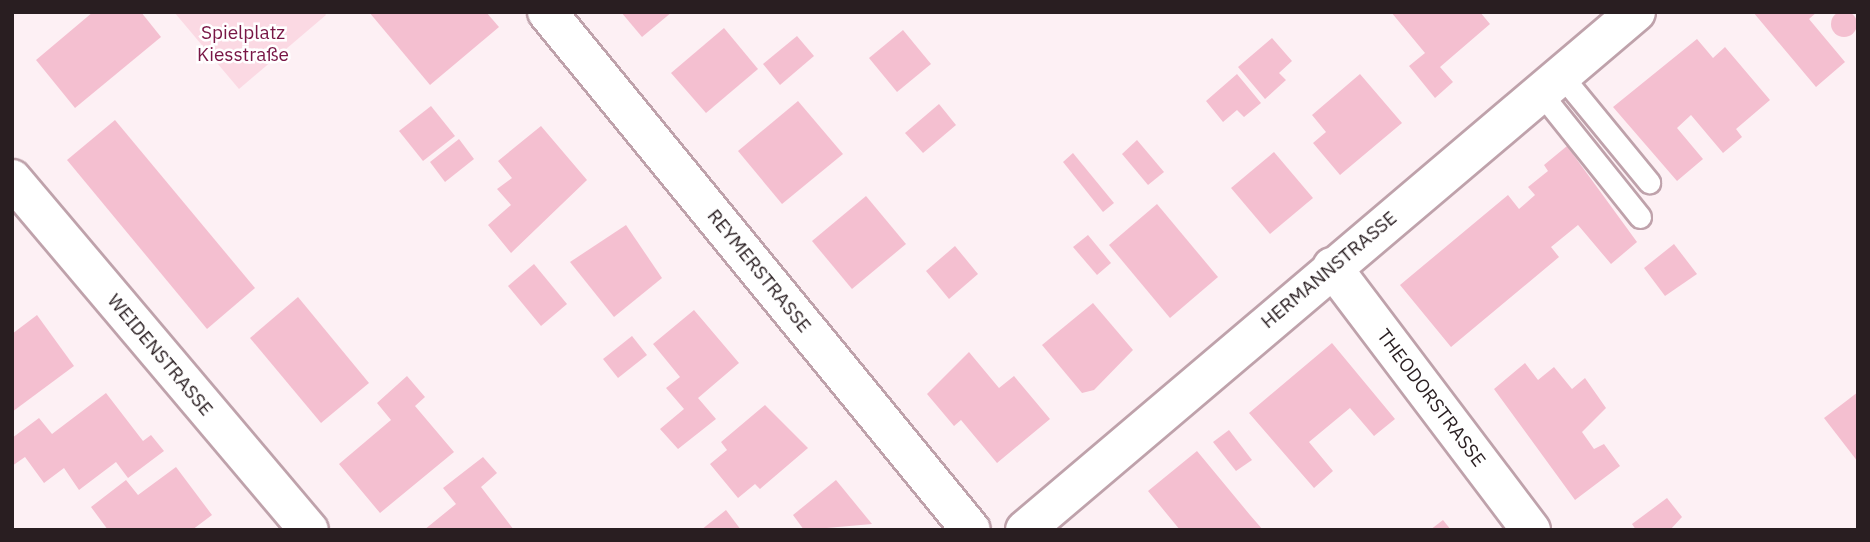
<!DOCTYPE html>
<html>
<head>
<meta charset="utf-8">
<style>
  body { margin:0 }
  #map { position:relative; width:1870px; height:542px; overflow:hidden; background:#fdf0f4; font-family:"IBM Plex Sans",sans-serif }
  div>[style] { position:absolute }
  .green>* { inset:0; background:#fbd9e3 }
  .building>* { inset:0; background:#f4bfd0 }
  .round { border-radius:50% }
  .roads { filter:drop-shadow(2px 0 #bfa2ab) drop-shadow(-2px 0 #bfa2ab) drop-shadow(0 2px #bfa2ab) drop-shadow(0 -2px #bfa2ab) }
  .service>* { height:21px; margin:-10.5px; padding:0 10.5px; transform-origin:10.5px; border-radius:10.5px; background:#fff }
  .minor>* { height:38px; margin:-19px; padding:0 19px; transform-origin:19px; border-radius:19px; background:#fff }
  span { translate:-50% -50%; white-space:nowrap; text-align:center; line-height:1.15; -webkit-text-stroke:5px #fff; paint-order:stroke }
  .park-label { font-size:19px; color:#781645 }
  .street-label { font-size:19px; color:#291e21 }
  .frame { position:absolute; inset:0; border:14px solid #291e21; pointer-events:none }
</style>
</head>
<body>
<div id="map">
  <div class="green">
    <i style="clip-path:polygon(174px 12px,324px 12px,326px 15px,239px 89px)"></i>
  </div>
  <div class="building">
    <i class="round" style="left:1831px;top:11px;width:26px;height:26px"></i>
    <i style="clip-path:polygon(93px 12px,141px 12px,161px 37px,75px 108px,36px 60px)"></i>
    <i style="clip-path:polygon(369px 12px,486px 12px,499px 27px,430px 85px)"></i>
    <i style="clip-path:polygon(621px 12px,672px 12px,642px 37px)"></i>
    <i style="clip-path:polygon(1391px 12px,1480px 12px,1490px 24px,1440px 67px,1453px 82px,1435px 98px,1409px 66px,1425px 53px)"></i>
    <i style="clip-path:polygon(1753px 12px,1817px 12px,1809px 19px,1845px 62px,1816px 87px)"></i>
    <i style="clip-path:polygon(724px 28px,758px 69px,706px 113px,671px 73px)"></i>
    <i style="clip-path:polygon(903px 30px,931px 64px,897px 92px,869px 58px)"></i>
    <i style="clip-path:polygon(797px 36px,814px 56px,780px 85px,763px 64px)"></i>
    <i style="clip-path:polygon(1272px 38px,1292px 61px,1279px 73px,1286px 80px,1265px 99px,1238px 67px)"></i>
    <i style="clip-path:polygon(1697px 39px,1713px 58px,1725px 47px,1770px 100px,1736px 129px,1742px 137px,1723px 153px,1691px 115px,1677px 128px,1703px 159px,1677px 181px,1613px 107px)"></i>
    <i style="clip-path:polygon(1237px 74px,1261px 103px,1244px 117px,1237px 110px,1223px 122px,1206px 101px)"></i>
    <i style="clip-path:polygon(1360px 74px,1402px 123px,1340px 175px,1313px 143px,1326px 132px,1312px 115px)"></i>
    <i style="clip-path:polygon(798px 101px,843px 154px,782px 204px,738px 151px)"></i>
    <i style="clip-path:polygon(939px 104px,956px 125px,923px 153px,905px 133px)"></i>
    <i style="clip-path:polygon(431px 106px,455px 136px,423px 161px,399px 131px)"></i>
    <i style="clip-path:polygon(115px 120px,255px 288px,207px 329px,67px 160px)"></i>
    <i style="clip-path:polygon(541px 126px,587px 180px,511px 253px,488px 225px,511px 205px,497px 189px,512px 178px,498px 161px)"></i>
    <i style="clip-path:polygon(459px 139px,474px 159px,445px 182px,430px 162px)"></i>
    <i style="clip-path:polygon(1137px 140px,1164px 172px,1148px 185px,1122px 154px)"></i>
    <i style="clip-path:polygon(1567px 146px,1637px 242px,1611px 264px,1578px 225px,1551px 247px,1559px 257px,1451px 347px,1400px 285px,1508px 195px,1519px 209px,1535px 195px,1528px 187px,1548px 171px,1544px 165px)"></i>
    <i style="clip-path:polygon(1274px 152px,1313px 198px,1270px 234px,1231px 188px)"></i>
    <i style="clip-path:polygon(1073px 153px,1114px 203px,1103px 212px,1063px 162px)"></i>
    <i style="clip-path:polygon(866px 196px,906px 244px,852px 289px,812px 241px)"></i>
    <i style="clip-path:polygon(1157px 204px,1218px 277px,1170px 318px,1109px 245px)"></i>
    <i style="clip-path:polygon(626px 225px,662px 278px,614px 317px,570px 262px)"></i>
    <i style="clip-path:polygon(1088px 235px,1111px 263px,1097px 275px,1073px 247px)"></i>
    <i style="clip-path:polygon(1674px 244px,1697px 274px,1665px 296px,1644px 268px)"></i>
    <i style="clip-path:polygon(955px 246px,978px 274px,949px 299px,926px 271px)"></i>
    <i style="clip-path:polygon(534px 264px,567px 304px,541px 326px,508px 286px)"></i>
    <i style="clip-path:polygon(298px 297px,369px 383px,321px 423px,250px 338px)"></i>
    <i style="clip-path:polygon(1093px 303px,1133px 350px,1094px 390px,1082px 393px,1042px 345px)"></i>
    <i style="clip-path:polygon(694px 310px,739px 363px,698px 398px,716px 419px,678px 449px,660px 429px,684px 409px,666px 388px,680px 377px,653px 344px)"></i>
    <i style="clip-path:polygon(37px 315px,74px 366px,12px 412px,12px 334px)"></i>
    <i style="clip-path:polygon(632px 336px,647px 355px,618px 378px,603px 359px)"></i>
    <i style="clip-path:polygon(1332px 343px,1395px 419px,1374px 436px,1350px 408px,1309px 442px,1333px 471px,1314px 488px,1249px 413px)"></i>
    <i style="clip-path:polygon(969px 352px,999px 388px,1014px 376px,1050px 419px,997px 463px,961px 420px,954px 426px,927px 394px)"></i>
    <i style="clip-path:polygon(1525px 363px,1538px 380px,1554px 367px,1572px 389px,1585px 378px,1606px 408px,1582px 432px,1594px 449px,1604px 444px,1620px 466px,1575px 500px,1494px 389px)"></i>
    <i style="clip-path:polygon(407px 376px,425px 397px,415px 406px,454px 452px,380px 513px,339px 464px,391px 420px,377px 403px)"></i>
    <i style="clip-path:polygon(1858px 392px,1858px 462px,1824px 418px)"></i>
    <i style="clip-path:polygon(106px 393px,143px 441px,151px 435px,164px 451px,128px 478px,116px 462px,79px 490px,64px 468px,44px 483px,25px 457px,12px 466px,12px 438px,39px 418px,52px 434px)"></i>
    <i style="clip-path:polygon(765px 405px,808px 448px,760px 489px,755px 484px,738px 498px,710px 464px,727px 450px,721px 442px)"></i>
    <i style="clip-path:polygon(1229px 430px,1252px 460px,1236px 471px,1213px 442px)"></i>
    <i style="clip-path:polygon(1197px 451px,1250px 515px,1263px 530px,1180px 530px,1148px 491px)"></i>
    <i style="clip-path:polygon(483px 457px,497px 473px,481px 487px,514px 530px,424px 530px,456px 504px,443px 488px)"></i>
    <i style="clip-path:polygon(176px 467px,212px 515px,192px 530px,108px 530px,91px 507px,126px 480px,138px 495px)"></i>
    <i style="clip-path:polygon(836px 480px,872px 524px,804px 530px,793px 515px)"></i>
    <i style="clip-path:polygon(1667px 498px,1682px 517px,1670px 530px,1636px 530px,1632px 524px)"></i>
    <i style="clip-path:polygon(726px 510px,741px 530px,701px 530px)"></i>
    <i style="clip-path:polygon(1443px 520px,1451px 530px,1430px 530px)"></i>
  </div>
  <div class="roads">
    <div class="service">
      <i style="left:1561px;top:75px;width:139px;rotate:50.6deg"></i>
      <i style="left:1540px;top:92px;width:160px;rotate:51.3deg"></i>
    </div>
    <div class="minor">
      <i style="left:547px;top:12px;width:669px;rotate:50.7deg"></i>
      <i style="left:12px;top:179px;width:460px;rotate:49.8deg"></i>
      <i style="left:1332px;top:267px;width:330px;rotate:52.9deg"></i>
      <i style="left:1025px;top:530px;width:801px;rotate:-40.29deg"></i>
    </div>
  </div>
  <div class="park-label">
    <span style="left:243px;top:44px">Spielplatz<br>Kiesstraße</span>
  </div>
  <div class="street-label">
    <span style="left:1329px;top:270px;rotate:-40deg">HERMANNSTRASSE</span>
    <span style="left:759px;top:271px;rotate:51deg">REYMERSTRASSE</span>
    <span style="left:160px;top:355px;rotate:50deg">WEIDENSTRASSE</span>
    <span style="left:1431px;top:398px;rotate:53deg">THEODORSTRASSE</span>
  </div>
  <div class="frame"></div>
</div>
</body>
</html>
